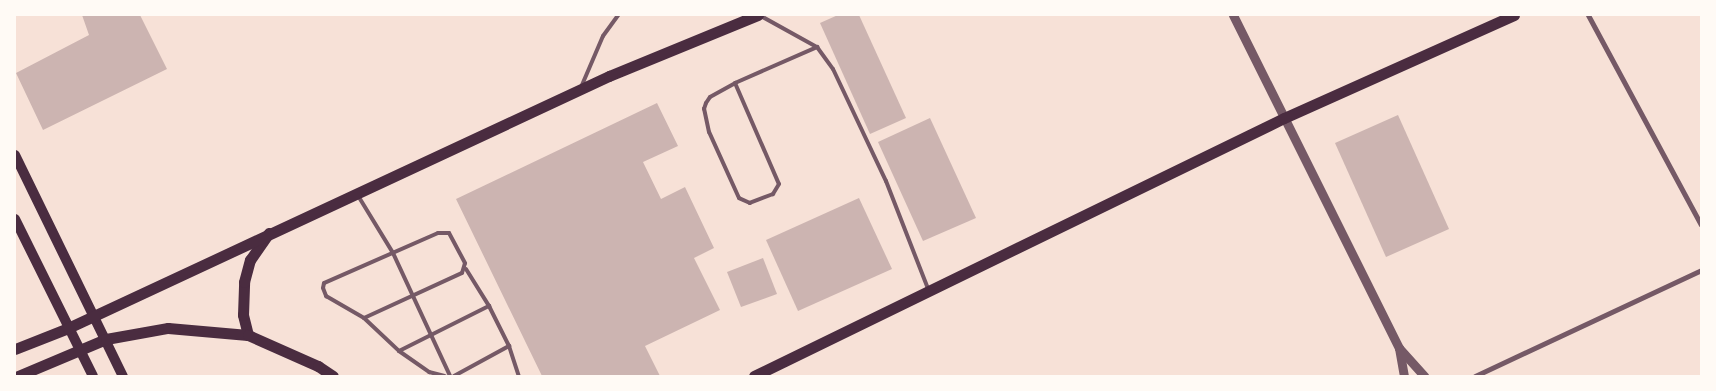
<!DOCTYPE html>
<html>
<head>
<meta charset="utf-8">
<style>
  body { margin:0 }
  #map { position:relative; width:1716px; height:391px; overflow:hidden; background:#f7e1d7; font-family:Lora,serif }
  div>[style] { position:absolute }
  .building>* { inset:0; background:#ccb4b1 }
  .service>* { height:4px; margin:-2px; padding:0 2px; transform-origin:2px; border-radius:2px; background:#755966 }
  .minor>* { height:5px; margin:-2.5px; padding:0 2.5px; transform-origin:2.5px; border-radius:2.5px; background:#755966 }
  .tertiary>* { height:9px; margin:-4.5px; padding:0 4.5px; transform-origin:4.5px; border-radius:4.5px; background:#755966 }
  .secondary>* { height:10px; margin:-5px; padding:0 5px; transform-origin:5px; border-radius:5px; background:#4a2c40 }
  .primary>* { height:11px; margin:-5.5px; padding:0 5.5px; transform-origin:5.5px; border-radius:5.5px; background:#4a2c40 }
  span { translate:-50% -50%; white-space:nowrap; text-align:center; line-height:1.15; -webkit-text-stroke:5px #fffaf5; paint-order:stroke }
  .frame { position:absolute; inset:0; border:16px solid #fffaf5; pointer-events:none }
</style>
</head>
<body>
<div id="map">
  <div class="building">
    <i style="clip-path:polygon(82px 15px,140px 15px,167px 69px,43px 130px,16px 73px,89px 35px)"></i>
    <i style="clip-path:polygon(838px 15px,859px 15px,906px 118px,870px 134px,820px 23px)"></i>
    <i style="clip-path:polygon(657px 103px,678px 146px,643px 162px,661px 199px,685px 187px,714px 248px,694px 258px,720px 310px,645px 346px,660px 376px,542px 376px,456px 199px)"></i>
    <i style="clip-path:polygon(1398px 115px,1449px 229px,1386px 257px,1335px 143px)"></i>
    <i style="clip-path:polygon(930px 118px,976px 218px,923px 241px,878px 142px)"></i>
    <i style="clip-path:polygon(859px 198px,892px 269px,798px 311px,766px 240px)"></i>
    <i style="clip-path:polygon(763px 258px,777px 294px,741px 307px,727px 272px)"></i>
  </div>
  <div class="service">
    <i style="left:759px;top:15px;width:66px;rotate:28.9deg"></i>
    <i style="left:817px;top:47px;width:27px;rotate:54deg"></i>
    <i style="left:833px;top:69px;width:124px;rotate:64.7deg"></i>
    <i style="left:886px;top:181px;width:116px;rotate:68.7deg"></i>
    <i style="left:735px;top:83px;width:110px;rotate:66.5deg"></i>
    <i style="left:779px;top:184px;width:12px;rotate:121deg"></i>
    <i style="left:773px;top:194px;width:25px;rotate:159deg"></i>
    <i style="left:750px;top:203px;width:12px;rotate:-156deg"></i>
    <i style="left:739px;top:198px;width:72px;rotate:-114.4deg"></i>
    <i style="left:709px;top:132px;width:24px;rotate:-102deg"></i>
    <i style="left:704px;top:109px;width:6px;rotate:-72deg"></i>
    <i style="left:706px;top:103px;width:7px;rotate:-56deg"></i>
    <i style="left:710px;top:97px;width:29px;rotate:-29deg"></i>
    <i style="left:735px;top:83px;width:90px;rotate:-23.7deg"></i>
    <i style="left:582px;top:85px;width:53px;rotate:-66.8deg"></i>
    <i style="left:603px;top:36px;width:26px;rotate:-54deg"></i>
    <i style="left:357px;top:194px;width:69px;rotate:58.6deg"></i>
    <i style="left:393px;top:253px;width:136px;rotate:65.1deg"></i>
    <i style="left:466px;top:269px;width:44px;rotate:58.1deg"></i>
    <i style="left:364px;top:318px;width:108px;rotate:-24.7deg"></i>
    <i style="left:462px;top:273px;width:10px;rotate:-73deg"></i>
    <i style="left:465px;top:263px;width:34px;rotate:-118deg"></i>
    <i style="left:449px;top:233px;width:11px;rotate:180deg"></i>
    <i style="left:438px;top:233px;width:124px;rotate:156.3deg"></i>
    <i style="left:324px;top:283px;width:5px;rotate:101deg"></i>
    <i style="left:323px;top:288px;width:9px;rotate:69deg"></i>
    <i style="left:326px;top:296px;width:44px;rotate:30.1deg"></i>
    <i style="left:364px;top:318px;width:48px;rotate:43.3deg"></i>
    <i style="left:399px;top:351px;width:37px;rotate:35deg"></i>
    <i style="left:429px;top:372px;width:16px;rotate:14deg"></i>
    <i style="left:399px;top:351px;width:101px;rotate:-26.6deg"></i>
    <i style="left:489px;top:306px;width:45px;rotate:63.4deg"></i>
    <i style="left:509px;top:346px;width:32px;rotate:72deg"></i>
    <i style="left:454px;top:376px;width:63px;rotate:-28.6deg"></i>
  </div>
  <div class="minor">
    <i style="left:1588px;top:15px;width:238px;rotate:61.7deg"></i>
    <i style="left:1475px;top:376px;width:250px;rotate:-25.1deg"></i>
  </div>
  <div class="tertiary">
    <i style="left:1233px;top:15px;width:372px;rotate:63.5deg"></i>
    <i style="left:1399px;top:348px;width:28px;rotate:80deg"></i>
    <i style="left:1399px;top:348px;width:38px;rotate:48deg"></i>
  </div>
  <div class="secondary">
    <i style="left:15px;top:155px;width:246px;rotate:64deg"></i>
    <i style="left:15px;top:219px;width:175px;rotate:63.6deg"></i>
  </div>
  <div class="primary">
    <i style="left:248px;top:335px;width:21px;rotate:-104deg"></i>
    <i style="left:243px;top:315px;width:33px;rotate:-88deg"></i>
    <i style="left:244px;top:282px;width:23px;rotate:-75deg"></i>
    <i style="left:250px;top:260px;width:33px;rotate:-55deg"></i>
    <i style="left:15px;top:349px;width:57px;rotate:-21.6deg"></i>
    <i style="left:68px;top:328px;width:597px;rotate:-24.98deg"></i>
    <i style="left:609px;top:76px;width:161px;rotate:-22.3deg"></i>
    <i style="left:18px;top:376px;width:95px;rotate:-22.8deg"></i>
    <i style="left:106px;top:339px;width:63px;rotate:-10.1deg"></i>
    <i style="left:168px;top:328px;width:80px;rotate:5deg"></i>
    <i style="left:248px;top:335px;width:77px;rotate:23.9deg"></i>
    <i style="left:318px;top:366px;width:18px;rotate:34deg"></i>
    <i style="left:754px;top:376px;width:589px;rotate:-25.96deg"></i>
    <i style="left:1284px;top:118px;width:252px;rotate:-24.1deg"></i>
  </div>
  <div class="frame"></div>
</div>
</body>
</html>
